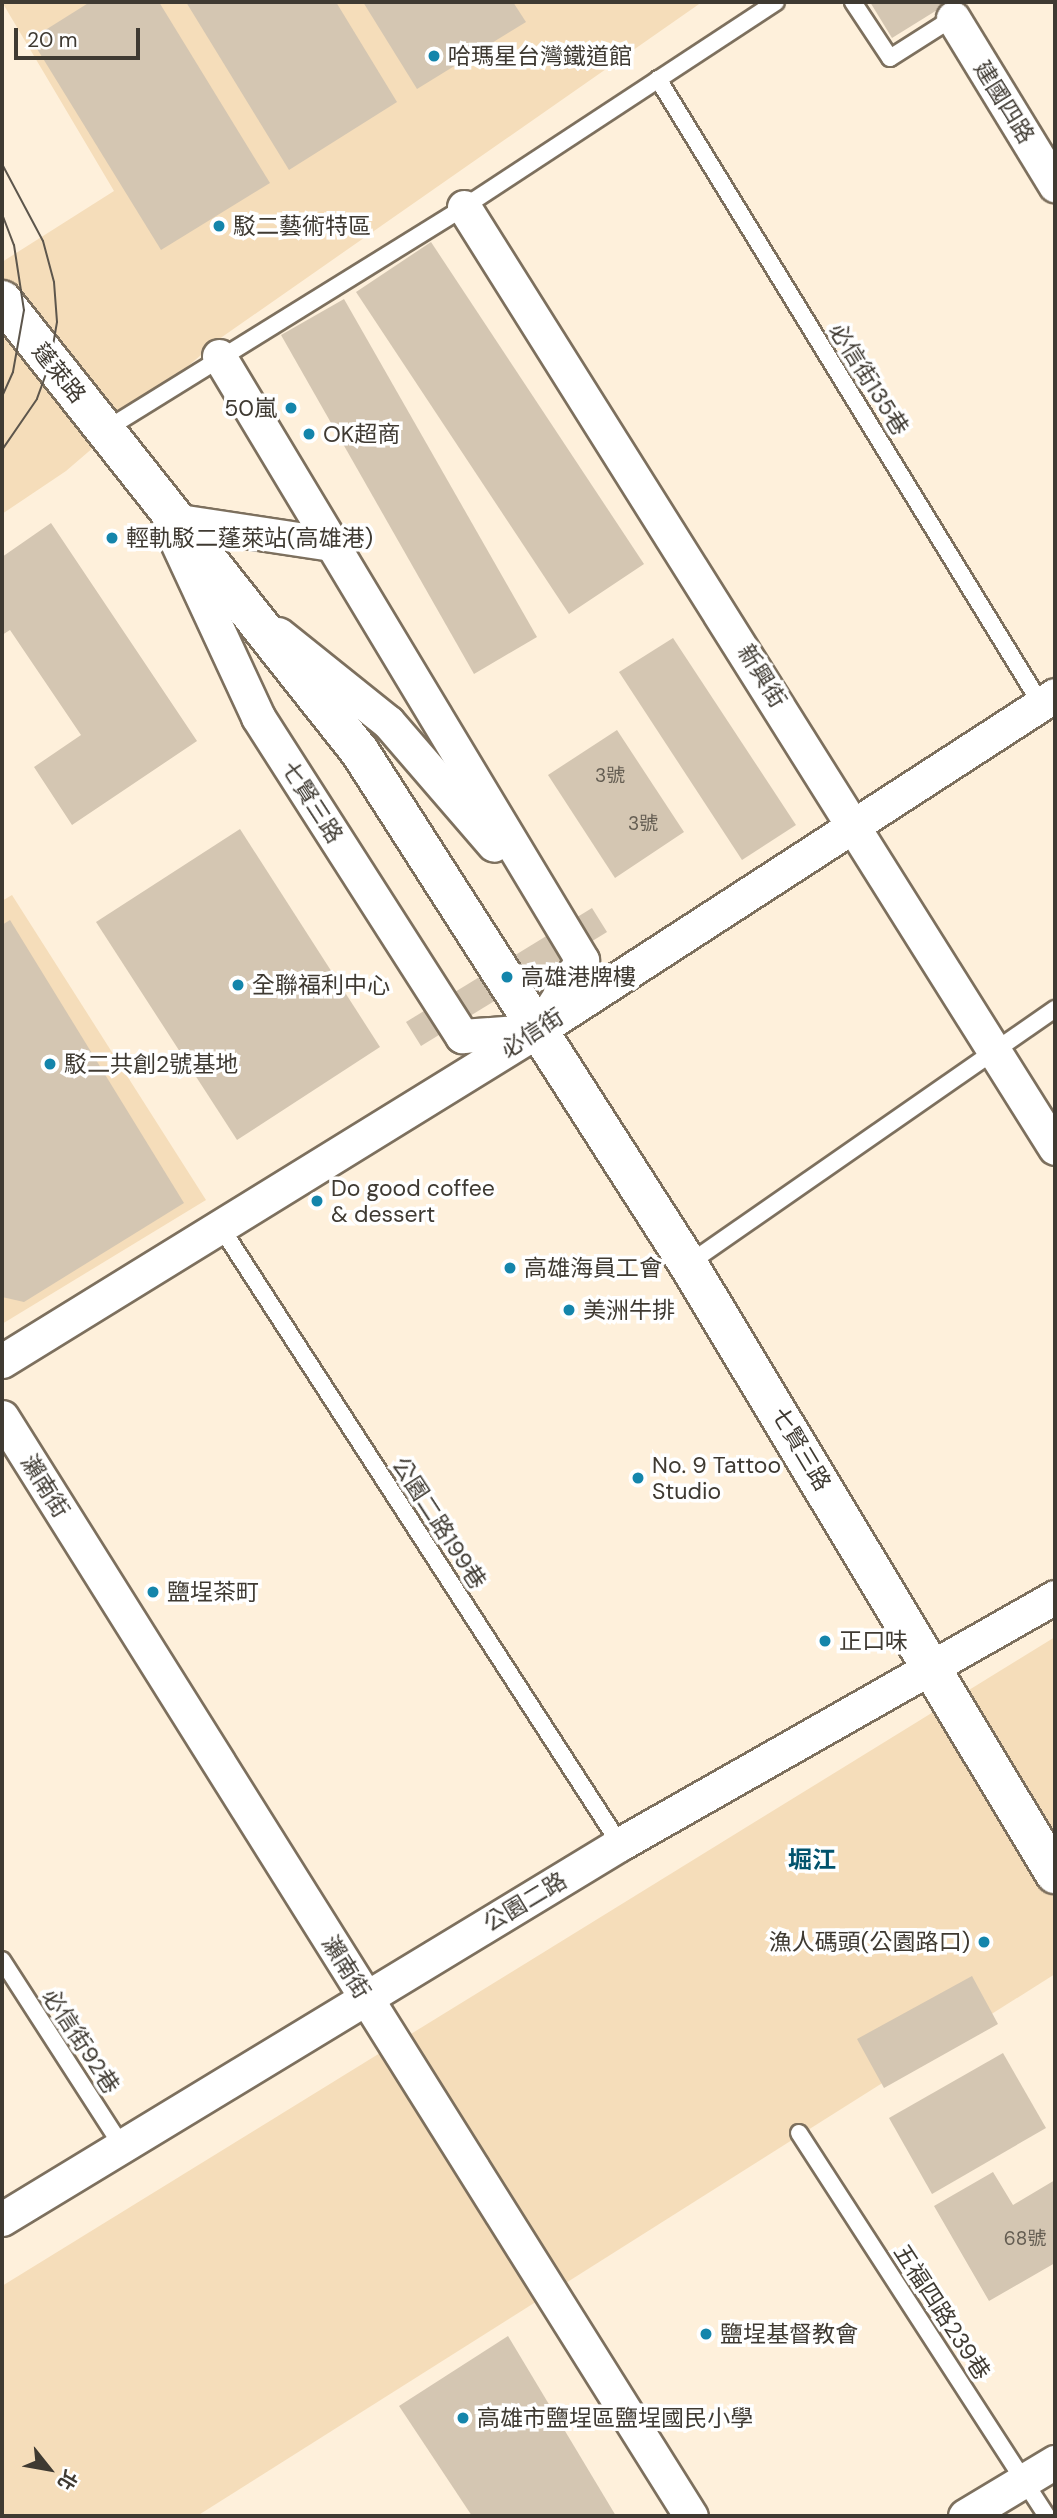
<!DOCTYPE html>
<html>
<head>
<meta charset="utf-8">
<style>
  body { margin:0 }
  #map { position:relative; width:1057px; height:2518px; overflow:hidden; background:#fef0db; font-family:"DM Sans","Noto Sans TC",sans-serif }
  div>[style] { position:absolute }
  .green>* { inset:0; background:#f5ddba }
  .building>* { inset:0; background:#d4c6b2 }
  .roads { filter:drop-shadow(2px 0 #7d705e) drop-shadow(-2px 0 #7d705e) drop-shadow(0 2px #7d705e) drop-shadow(0 -2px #7d705e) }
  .lane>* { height:16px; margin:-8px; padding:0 8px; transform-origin:8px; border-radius:8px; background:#fff }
  .street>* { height:33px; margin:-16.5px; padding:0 16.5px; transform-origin:16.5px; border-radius:16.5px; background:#fff }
  .secondary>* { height:38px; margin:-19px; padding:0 19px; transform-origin:19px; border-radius:19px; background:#fff }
  .tram>* { height:2px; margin:-1px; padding:0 1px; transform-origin:1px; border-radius:1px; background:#5d564c }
  .dots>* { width:19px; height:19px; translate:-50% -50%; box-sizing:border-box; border:4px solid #fff; border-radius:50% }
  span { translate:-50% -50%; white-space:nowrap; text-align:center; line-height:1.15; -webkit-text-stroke:7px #fff; paint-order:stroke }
  .number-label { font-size:19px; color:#645d52 }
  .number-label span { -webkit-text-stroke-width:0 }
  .poi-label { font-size:23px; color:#3f3a32 }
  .left { translate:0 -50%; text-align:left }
  .right { translate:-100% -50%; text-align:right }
  .street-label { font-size:23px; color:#3f3a32 }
  .neighbourhood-label { font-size:24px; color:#02536d; font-weight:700 }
  .frame { position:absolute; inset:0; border:4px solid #3f3a32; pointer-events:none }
  .north { position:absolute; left:14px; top:2434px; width:70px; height:70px; -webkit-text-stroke:5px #fff; paint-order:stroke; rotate:121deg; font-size:19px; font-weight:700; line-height:28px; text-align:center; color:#3f3a32 }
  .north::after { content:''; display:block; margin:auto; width:24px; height:32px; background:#3f3a32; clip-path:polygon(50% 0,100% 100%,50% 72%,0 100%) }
  .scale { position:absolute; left:14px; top:28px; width:126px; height:32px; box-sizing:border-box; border:4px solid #3f3a32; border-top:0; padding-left:9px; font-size:21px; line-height:24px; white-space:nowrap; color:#3f3a32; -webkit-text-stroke:5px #fff; paint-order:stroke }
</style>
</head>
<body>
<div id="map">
  <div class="green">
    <i style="clip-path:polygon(2px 2px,702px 2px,222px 337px,66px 471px,2px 514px,2px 262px,114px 191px)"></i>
    <i style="clip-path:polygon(12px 895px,206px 1200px,2px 1324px,2px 901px)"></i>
    <i style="clip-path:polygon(1055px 1637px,1055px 1974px,197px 2516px,2px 2516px,2px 2286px)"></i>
  </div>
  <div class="building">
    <i style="clip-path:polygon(90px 2px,159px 2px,270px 183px,161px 250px,31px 39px)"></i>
    <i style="clip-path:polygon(186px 2px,336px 2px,397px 102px,289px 170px)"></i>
    <i style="clip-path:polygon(363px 2px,513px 2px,526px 22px,417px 89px)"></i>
    <i style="clip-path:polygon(870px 2px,950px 2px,892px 38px)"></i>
    <i style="clip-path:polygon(431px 242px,644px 564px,569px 614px,356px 292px)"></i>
    <i style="clip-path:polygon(344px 299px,537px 637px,474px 674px,281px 335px)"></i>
    <i style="clip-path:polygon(51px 523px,197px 741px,72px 825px,34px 767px,81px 735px,10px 630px,2px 635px,2px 557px)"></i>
    <i style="clip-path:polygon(673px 638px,796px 825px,742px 860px,619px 672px)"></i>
    <i style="clip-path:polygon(617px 730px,684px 832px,615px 878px,548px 775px)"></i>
    <i style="clip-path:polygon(240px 829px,380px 1047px,237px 1140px,96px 922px)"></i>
    <i style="clip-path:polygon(592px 908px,607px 932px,421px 1046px,406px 1022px)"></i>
    <i style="clip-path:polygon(10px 920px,184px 1203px,24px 1302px,2px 1297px,2px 925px)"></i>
    <i style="clip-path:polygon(972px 1976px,998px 2024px,884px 2088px,857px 2039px)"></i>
    <i style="clip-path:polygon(1003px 2053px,1046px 2128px,932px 2194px,889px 2118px)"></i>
    <i style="clip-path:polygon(993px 2172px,1013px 2205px,1055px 2180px,1055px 2263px,989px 2301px,934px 2206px)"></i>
    <i style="clip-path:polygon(508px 2336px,616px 2516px,472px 2516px,399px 2406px)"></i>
  </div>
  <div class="roads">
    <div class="lane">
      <i style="left:853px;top:2px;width:67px;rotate:56.5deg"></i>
      <i style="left:890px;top:58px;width:75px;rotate:-32.4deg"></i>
      <i style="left:658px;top:79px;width:733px;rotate:58.5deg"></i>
      <i style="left:105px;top:430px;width:423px;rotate:-31.8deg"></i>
      <i style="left:464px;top:207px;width:373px;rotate:-33.3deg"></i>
      <i style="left:220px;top:1226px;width:736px;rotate:57.09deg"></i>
      <i style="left:688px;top:1264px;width:447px;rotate:-34.8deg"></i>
      <i style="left:2px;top:1960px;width:221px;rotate:57.2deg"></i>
      <i style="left:799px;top:2133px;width:456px;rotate:57.1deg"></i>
    </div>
    <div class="street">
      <i style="left:953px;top:18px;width:196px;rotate:58.6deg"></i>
      <i style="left:464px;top:207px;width:1111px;rotate:57.87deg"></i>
      <i style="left:219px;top:356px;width:705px;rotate:58.99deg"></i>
      <i style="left:582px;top:960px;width:71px;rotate:122.3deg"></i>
      <i style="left:179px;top:521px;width:154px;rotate:8.6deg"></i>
      <i style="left:169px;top:525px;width:212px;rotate:65.1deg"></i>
      <i style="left:258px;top:717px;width:379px;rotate:57.4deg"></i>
      <i style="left:462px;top:1036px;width:69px;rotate:-4.1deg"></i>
      <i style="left:278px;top:634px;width:141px;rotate:38.7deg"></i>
      <i style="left:388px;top:722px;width:162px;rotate:49.2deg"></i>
      <i style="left:2px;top:1361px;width:629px;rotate:-31.67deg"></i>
      <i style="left:537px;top:1031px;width:617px;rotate:-32.97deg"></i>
      <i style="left:2px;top:1417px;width:1297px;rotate:57.92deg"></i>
      <i style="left:2px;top:2219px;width:723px;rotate:-31.25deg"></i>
      <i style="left:620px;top:1844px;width:500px;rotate:-29.59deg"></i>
      <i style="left:965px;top:2516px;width:105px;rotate:-31deg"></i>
    </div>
    <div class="secondary">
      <i style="left:2px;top:300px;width:577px;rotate:51.62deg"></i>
      <i style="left:360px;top:752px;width:608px;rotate:57.36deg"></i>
      <i style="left:688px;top:1264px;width:712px;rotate:58.97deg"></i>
    </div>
  </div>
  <div class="tram">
    <i style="left:2px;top:164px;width:87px;rotate:62deg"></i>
    <i style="left:43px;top:241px;width:42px;rotate:75deg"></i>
    <i style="left:54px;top:282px;width:40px;rotate:85.7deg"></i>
    <i style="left:57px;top:322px;width:42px;rotate:99.7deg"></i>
    <i style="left:50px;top:363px;width:38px;rotate:110deg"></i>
    <i style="left:37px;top:399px;width:62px;rotate:124.5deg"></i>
    <i style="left:2px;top:214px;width:33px;rotate:69deg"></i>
    <i style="left:14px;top:245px;width:66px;rotate:81.3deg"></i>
    <i style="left:24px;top:310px;width:63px;rotate:100.1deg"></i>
    <i style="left:13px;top:372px;width:27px;rotate:114deg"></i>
  </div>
  <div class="dots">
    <i style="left:434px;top:56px;background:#1485ab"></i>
    <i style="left:219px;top:226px;background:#1485ab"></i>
    <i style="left:291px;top:408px;background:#1485ab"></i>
    <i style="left:309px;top:434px;background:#1485ab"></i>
    <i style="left:112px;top:538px;background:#1485ab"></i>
    <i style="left:507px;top:977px;background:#1485ab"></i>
    <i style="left:238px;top:985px;background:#1485ab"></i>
    <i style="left:50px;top:1064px;background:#1485ab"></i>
    <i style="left:317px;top:1201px;background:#1485ab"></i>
    <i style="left:510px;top:1268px;background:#1485ab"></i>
    <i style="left:569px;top:1310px;background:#1485ab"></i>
    <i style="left:638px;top:1478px;background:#1485ab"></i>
    <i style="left:153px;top:1592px;background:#1485ab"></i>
    <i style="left:825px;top:1641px;background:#1485ab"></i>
    <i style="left:984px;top:1942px;background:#1485ab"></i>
    <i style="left:706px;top:2334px;background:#1485ab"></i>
    <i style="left:463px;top:2418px;background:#1485ab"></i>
  </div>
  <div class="number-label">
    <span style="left:610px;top:776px">3號</span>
    <span style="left:643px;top:824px">3號</span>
    <span style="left:1025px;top:2239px">68號</span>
  </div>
  <div class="poi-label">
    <span class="left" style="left:448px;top:56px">哈瑪星台灣鐵道館</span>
    <span class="left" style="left:233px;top:226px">駁二藝術特區</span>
    <span class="right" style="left:277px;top:408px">50嵐</span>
    <span class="left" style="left:323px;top:434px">OK超商</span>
    <span class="left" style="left:126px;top:538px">輕軌駁二蓬萊站(高雄港)</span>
    <span class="left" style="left:521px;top:977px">高雄港牌樓</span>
    <span class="left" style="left:252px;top:985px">全聯福利中心</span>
    <span class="left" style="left:64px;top:1064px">駁二共創2號基地</span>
    <span class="left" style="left:331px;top:1201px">Do good coffee<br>&amp; dessert</span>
    <span class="left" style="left:524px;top:1268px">高雄海員工會</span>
    <span class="left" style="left:583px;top:1310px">美洲牛排</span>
    <span class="left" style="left:652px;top:1478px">No. 9 Tattoo<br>Studio</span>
    <span class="left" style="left:167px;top:1592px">鹽埕茶町</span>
    <span class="left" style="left:839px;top:1641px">正口味</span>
    <span class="right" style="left:970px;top:1942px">漁人碼頭(公園路口)</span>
    <span class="left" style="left:720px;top:2334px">鹽埕基督教會</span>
    <span class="left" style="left:477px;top:2418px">高雄市鹽埕區鹽埕國民小學</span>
  </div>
  <div class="street-label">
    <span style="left:1004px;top:102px;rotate:58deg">建國四路</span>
    <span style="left:59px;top:373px;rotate:51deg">蓬萊路</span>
    <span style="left:869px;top:379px;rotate:58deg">必信街135巷</span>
    <span style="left:762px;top:676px;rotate:58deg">新興街</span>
    <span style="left:312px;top:802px;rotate:57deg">七賢三路</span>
    <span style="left:532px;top:1033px;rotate:-33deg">必信街</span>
    <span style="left:801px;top:1449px;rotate:59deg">七賢三路</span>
    <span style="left:45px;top:1486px;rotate:58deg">瀨南街</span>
    <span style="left:439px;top:1523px;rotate:57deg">公園二路199巷</span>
    <span style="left:525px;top:1902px;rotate:-31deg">公園二路</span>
    <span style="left:346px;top:1967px;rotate:58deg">瀨南街</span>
    <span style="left:81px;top:2041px;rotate:57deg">必信街92巷</span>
    <span style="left:942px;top:2312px;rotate:57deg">五福四路239巷</span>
  </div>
  <div class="neighbourhood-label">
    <span style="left:812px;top:1860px">堀江</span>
  </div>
  <div class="frame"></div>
  <div class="north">北</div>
  <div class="scale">20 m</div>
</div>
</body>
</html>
